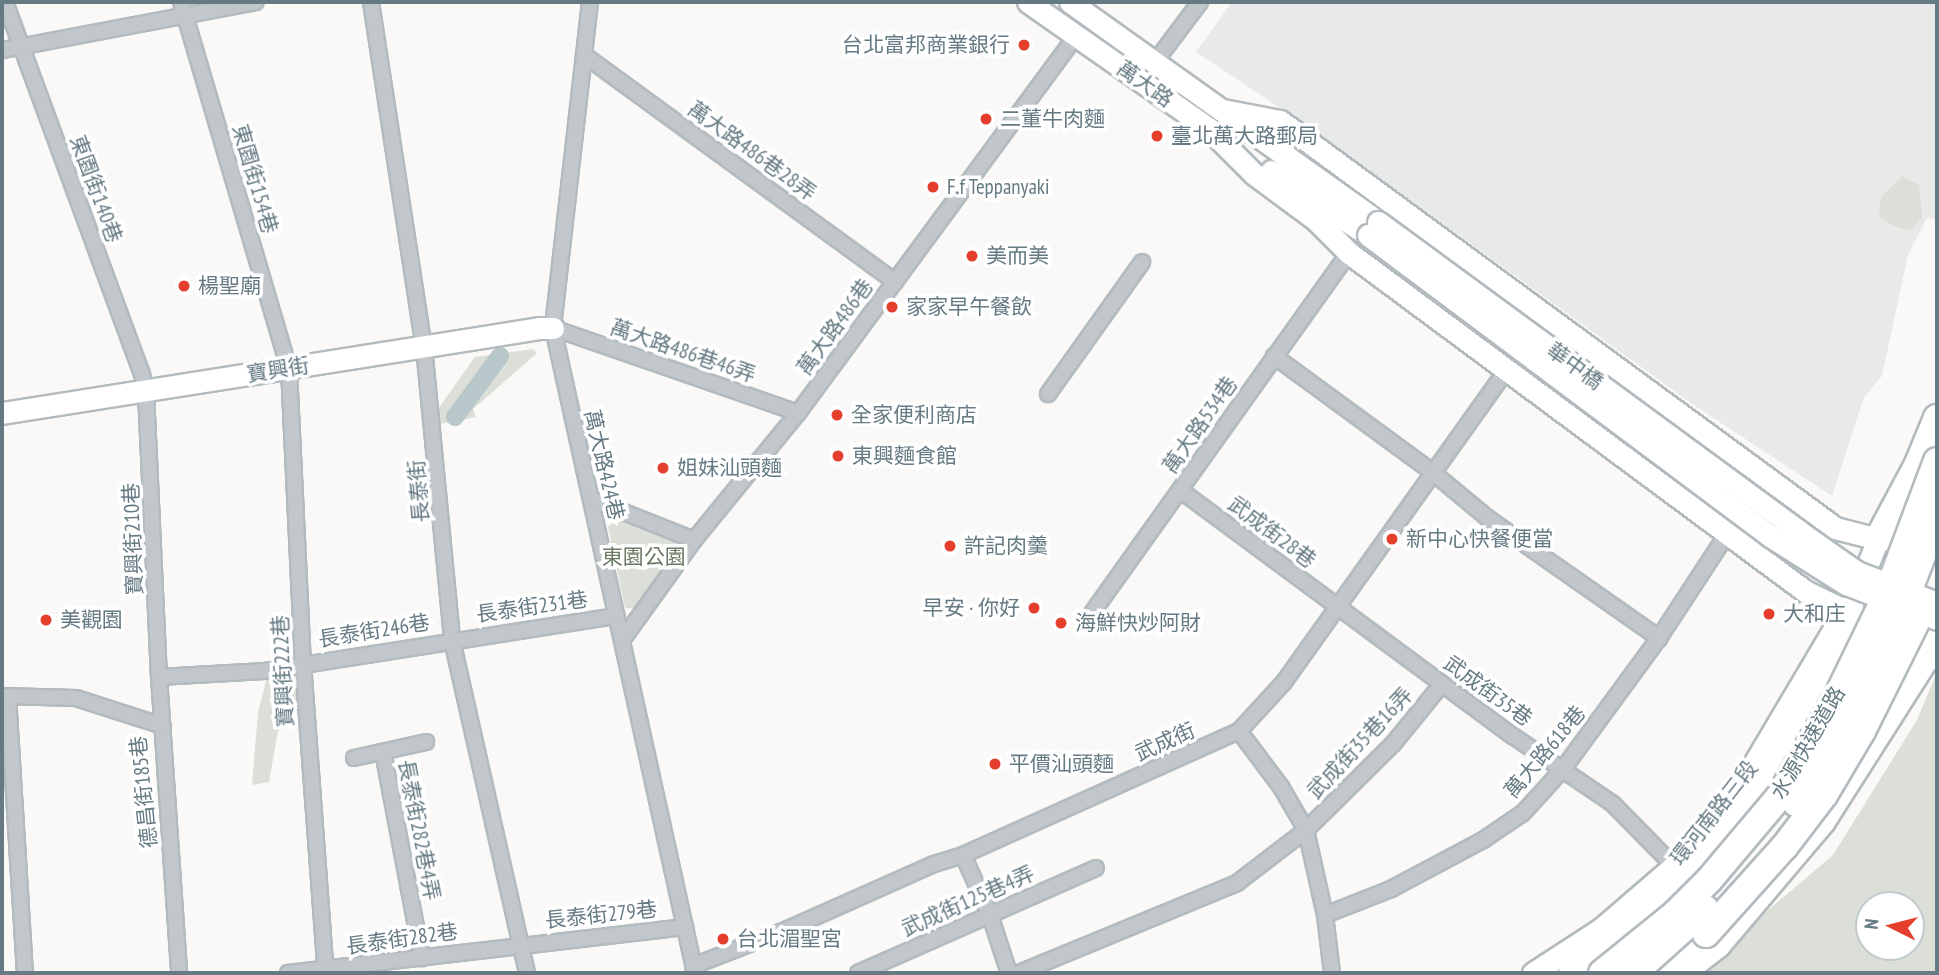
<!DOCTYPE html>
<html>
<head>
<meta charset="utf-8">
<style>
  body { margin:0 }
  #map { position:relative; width:1939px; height:975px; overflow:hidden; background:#faf9f8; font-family:"PT Sans Narrow","Noto Sans TC",sans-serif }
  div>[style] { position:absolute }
  .built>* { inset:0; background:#e8e9e9 }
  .green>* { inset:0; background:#dbdfd7 }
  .canal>* { height:18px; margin:-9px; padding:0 9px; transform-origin:9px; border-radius:9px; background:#b8c7c9 }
  .roads { filter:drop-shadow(2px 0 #b3bbbf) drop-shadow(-2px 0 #b3bbbf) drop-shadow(0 2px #b3bbbf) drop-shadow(0 -2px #b3bbbf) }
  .street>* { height:14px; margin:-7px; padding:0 7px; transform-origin:7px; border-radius:7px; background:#c1c7ca }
  .secondary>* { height:21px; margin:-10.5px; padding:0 10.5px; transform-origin:10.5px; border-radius:10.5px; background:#fff }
  .highway>* { height:26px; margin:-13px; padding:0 13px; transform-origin:13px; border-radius:13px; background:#fff }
  .bridges { filter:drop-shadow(2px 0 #b3bbbf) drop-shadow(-2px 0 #b3bbbf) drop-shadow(0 2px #b3bbbf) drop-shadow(0 -2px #b3bbbf) }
  .secondary-bridge>* { height:21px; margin:-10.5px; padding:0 10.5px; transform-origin:10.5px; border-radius:10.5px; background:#fff }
  .highway-bridge>* { height:26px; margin:-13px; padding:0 13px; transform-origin:13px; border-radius:13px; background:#fff }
  .dots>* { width:19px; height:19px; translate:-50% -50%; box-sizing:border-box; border:4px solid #fff; border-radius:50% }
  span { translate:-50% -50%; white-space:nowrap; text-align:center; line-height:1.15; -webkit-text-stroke:7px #fff; paint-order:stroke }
  .poi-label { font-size:21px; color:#657a83 }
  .right { translate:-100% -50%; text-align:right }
  .left { translate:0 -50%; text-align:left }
  .street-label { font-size:21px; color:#657a83 }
  .park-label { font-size:21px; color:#6b7a64 }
  .frame { position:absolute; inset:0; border:4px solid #657a83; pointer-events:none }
  .north { position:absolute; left:1855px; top:891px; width:70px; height:70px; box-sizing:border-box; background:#fff; border:2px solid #c1cacd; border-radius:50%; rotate:276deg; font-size:19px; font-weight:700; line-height:28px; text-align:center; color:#657a83 }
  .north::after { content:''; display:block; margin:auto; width:24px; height:32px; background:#e43f2d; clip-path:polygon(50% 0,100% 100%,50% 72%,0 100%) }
</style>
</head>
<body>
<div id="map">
  <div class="built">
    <i style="clip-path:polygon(1232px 2px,1937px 2px,1937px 219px,1927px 218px,1908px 255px,1882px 376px,1864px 397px,1832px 496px,1695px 406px,1326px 139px,1196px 52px)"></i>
  </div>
  <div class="green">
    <i style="clip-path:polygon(1902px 176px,1919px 185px,1922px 218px,1910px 231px,1892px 225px,1879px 216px,1881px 197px)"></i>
    <i style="clip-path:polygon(533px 349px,537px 353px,473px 409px,476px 417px,440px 424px,438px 409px,475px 357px)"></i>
    <i style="clip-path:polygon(619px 517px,679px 538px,684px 552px,641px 609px,625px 608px,608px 527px)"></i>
    <i style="clip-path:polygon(298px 672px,300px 707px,278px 731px,269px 782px,252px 785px,258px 712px,267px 677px)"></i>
    <i style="clip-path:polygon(evenodd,1937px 672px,1937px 973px,1694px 973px,1833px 855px,1917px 720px,1937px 672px,1869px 905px,1911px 905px,1911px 947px,1869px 947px,1869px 905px)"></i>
  </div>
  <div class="canal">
    <i style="left:455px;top:417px;width:76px;rotate:-53.6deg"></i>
  </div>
  <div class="roads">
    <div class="street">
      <i style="left:5px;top:2px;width:396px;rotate:69.8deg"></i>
      <i style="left:142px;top:374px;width:18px;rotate:77deg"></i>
      <i style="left:146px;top:392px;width:285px;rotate:87.4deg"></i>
      <i style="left:159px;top:677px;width:297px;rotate:86.1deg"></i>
      <i style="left:181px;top:2px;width:383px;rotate:73.6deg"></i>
      <i style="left:289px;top:369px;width:294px;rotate:87.3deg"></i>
      <i style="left:303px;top:663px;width:311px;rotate:85.8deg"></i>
      <i style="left:371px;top:2px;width:349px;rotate:81.3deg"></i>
      <i style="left:424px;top:347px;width:294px;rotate:84.5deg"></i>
      <i style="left:452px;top:640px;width:341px;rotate:77.3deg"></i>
      <i style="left:590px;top:2px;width:328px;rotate:96.5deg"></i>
      <i style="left:553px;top:328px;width:660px;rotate:77.58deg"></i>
      <i style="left:2px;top:50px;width:258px;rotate:-10.7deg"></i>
      <i style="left:584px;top:55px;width:385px;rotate:36.1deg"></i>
      <i style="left:1155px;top:62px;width:75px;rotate:-53.1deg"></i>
      <i style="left:553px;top:328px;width:259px;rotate:19.1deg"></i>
      <i style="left:1274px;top:356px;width:195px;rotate:36.2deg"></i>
      <i style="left:1431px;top:471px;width:75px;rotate:39.6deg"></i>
      <i style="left:1489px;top:519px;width:208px;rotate:35deg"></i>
      <i style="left:1048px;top:394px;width:162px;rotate:-54.5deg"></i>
      <i style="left:1180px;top:490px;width:414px;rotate:36.5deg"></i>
      <i style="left:1513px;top:736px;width:121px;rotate:34.2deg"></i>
      <i style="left:1613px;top:804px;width:87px;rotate:45.5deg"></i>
      <i style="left:591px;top:499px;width:111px;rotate:21.7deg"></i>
      <i style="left:1087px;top:620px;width:451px;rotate:-54.5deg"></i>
      <i style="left:623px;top:639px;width:122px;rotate:-54.4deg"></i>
      <i style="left:694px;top:540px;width:164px;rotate:-50.7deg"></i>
      <i style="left:798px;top:413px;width:468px;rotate:-53.6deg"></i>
      <i style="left:159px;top:677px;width:106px;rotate:-3.2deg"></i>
      <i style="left:265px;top:671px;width:356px;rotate:-8.9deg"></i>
      <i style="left:2px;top:696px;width:74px;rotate:1.5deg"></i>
      <i style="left:76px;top:698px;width:91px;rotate:17.8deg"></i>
      <i style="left:8px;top:696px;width:278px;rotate:86.5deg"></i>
      <i style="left:1239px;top:731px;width:70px;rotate:53.1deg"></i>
      <i style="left:1281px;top:787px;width:50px;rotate:59.8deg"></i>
      <i style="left:1306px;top:830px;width:87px;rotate:77.4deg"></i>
      <i style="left:1325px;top:915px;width:58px;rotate:83.1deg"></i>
      <i style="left:383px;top:752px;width:210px;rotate:79.3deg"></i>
      <i style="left:354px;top:758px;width:74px;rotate:-12.5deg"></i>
      <i style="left:963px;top:855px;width:66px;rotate:65.8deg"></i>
      <i style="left:990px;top:915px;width:61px;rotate:71.9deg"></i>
      <i style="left:1325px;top:915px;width:71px;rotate:-21.5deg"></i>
      <i style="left:1391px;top:889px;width:104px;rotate:-28deg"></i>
      <i style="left:1483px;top:840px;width:48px;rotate:-34deg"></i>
      <i style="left:1523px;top:813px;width:59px;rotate:-47.7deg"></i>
      <i style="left:1563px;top:769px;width:162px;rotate:-53.8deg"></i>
      <i style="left:1659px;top:638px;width:124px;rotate:-56.8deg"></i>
      <i style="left:693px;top:966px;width:102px;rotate:-21.3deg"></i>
      <i style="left:788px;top:929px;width:160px;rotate:-24deg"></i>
      <i style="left:934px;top:864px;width:30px;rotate:-17deg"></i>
      <i style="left:963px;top:855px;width:303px;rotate:-24.2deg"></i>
      <i style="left:1239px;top:731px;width:67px;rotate:-47.4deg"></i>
      <i style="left:1284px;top:682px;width:384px;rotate:-54.5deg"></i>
      <i style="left:288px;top:973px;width:400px;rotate:-6.6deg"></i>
      <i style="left:858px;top:973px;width:260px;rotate:-23.8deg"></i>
      <i style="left:1019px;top:973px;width:236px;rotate:-22.4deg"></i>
      <i style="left:1237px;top:883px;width:87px;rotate:-37.5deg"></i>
      <i style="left:1306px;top:830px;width:122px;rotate:-44.7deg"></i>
      <i style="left:1393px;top:744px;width:77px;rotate:-50.8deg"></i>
    </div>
    <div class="secondary">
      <i style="left:1028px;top:2px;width:236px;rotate:35deg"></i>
      <i style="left:1070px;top:2px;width:379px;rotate:35.5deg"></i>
      <i style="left:1223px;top:110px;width:58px;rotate:10.9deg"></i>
      <i style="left:1280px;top:121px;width:688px;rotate:36.25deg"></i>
      <i style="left:1835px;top:528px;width:44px;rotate:14.3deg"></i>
      <i style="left:1878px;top:539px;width:16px"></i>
      <i style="left:1211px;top:131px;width:61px;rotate:45deg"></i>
      <i style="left:1254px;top:174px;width:77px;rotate:36.6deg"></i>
      <i style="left:1316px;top:220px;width:47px;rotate:45deg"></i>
      <i style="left:1349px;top:253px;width:568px;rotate:36.55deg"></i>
      <i style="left:1805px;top:591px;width:64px;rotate:25.8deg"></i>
      <i style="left:1271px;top:171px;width:116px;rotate:33.4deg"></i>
      <i style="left:2px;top:413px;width:545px;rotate:-8.98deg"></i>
      <i style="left:540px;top:328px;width:13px"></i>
      <i style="left:1533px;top:973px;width:82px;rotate:-33.1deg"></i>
      <i style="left:1602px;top:928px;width:95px;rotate:-40.7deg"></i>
      <i style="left:1674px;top:866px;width:114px;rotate:-51deg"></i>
      <i style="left:1746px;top:777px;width:169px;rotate:-59.3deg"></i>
      <i style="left:1832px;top:632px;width:27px;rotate:-51deg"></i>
      <i style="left:1849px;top:611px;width:78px;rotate:-68.1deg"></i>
    </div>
    <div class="highway">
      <i style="left:1878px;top:539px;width:85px;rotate:-61.9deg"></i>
      <i style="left:1918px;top:464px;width:50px;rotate:-67.6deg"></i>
      <i style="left:1572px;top:973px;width:36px;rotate:-32deg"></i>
      <i style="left:1602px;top:954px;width:109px;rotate:-41.3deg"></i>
      <i style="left:1684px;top:882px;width:63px;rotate:-49.5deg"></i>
      <i style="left:1725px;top:834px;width:61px;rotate:-52.9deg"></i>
      <i style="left:1762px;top:785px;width:119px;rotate:-59.1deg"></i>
      <i style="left:1823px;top:683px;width:50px;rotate:-65deg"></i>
      <i style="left:1844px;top:638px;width:27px;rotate:-80deg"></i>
      <i style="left:1657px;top:973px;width:43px;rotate:-38.5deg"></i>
      <i style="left:1681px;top:973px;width:46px;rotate:-37.9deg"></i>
      <i style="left:1717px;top:945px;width:162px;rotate:-49.7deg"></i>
      <i style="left:1822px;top:821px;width:190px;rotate:-57.5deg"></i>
      <i style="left:1924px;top:661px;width:43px;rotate:-72.4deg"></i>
    </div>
  </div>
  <div class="bridges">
    <div class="secondary-bridge">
      <i style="left:1378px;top:222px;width:541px;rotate:36.28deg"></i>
      <i style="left:1814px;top:542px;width:52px;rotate:34.9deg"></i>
      <i style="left:1857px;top:572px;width:86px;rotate:21.2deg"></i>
      <i style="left:1368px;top:235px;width:502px;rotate:36.82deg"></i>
      <i style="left:1770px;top:536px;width:90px;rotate:32.3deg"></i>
      <i style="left:1846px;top:584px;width:97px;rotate:21deg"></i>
    </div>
    <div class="highway-bridge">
      <i style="left:1796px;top:803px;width:50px;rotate:-57.3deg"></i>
      <i style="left:1823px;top:761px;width:123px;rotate:-62.4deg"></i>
      <i style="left:1880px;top:652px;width:58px;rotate:-64.3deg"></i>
      <i style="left:1905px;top:600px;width:89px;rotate:-68.9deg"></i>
      <i style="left:1706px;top:934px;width:118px;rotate:-48.1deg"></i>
      <i style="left:1785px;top:846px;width:64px;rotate:-52.6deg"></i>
      <i style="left:1824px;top:795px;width:74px;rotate:-59.3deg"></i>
      <i style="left:1862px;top:731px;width:131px;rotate:-63.6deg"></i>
      <i style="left:1602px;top:973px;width:94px;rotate:-38.9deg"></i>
      <i style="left:1675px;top:914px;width:49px;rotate:-45deg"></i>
      <i style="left:1710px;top:879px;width:109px;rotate:-49.9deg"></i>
      <i style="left:1780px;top:796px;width:116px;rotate:-60.1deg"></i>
      <i style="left:1838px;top:695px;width:112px;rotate:-64.1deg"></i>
      <i style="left:1887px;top:594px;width:142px;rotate:-69.4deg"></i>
      <i style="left:1634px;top:973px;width:96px;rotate:-42deg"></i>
    </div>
  </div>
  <div class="dots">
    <i style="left:1024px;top:45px;background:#e43f2d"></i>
    <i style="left:986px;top:119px;background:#e43f2d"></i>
    <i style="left:1157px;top:136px;background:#e43f2d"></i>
    <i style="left:933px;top:187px;background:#e43f2d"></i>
    <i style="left:972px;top:256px;background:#e43f2d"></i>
    <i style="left:184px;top:286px;background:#e43f2d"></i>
    <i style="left:892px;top:307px;background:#e43f2d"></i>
    <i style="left:837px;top:415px;background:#e43f2d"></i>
    <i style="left:838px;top:456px;background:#e43f2d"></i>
    <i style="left:663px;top:468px;background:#e43f2d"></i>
    <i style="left:1392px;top:539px;background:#e43f2d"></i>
    <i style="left:950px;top:546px;background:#e43f2d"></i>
    <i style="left:1034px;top:608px;background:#e43f2d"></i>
    <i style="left:1769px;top:614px;background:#e43f2d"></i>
    <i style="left:46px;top:620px;background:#e43f2d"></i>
    <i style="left:1061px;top:623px;background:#e43f2d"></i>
    <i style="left:995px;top:764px;background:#e43f2d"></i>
    <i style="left:723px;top:939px;background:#e43f2d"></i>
  </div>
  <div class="poi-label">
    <span class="right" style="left:1010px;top:45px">台北富邦商業銀行</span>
    <span class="left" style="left:1000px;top:119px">二董牛肉麵</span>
    <span class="left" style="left:1171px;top:136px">臺北萬大路郵局</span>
    <span class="left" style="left:947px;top:187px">F.f Teppanyaki</span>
    <span class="left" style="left:986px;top:256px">美而美</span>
    <span class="left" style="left:198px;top:286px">楊聖廟</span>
    <span class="left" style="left:906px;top:307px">家家早午餐飲</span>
    <span class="left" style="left:851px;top:415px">全家便利商店</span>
    <span class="left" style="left:852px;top:456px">東興麵食館</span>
    <span class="left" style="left:677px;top:468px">姐妹汕頭麵</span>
    <span class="left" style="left:1406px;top:539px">新中心快餐便當</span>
    <span class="left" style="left:964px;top:546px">許記肉羹</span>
    <span class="right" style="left:1020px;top:608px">早安 · 你好</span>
    <span class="left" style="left:1783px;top:614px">大和庄</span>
    <span class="left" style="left:60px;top:620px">美觀園</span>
    <span class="left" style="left:1075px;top:623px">海鮮快炒阿財</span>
    <span class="left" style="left:1009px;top:764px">平價汕頭麵</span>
    <span class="left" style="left:737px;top:939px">台北湄聖宮</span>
  </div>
  <div class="street-label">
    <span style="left:1145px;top:84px;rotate:35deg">萬大路</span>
    <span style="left:752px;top:151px;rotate:36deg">萬大路486巷28弄</span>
    <span style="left:255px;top:179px;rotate:74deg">東園街154巷</span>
    <span style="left:96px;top:189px;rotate:70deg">東園街140巷</span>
    <span style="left:835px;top:327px;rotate:-54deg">萬大路486巷</span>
    <span style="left:683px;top:351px;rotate:19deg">萬大路486巷46弄</span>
    <span style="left:1575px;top:366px;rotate:36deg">華中橋</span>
    <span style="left:278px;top:370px;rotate:-9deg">寶興街</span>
    <span style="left:1200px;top:425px;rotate:-55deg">萬大路534巷</span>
    <span style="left:604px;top:465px;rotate:77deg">萬大路424巷</span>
    <span style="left:419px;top:491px;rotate:-95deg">長泰街</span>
    <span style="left:1272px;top:532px;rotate:37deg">武成街28巷</span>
    <span style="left:133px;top:539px;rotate:-92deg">寶興街210巷</span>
    <span style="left:532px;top:607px;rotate:-8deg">長泰街231巷</span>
    <span style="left:374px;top:631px;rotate:-9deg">長泰街246巷</span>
    <span style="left:283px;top:671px;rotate:-93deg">寶興街222巷</span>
    <span style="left:1488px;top:691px;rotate:36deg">武成街35巷</span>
    <span style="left:1165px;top:742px;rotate:-24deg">武成街</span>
    <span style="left:1360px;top:743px;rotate:-47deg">武成街35巷16弄</span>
    <span style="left:1808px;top:743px;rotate:-60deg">水源快速道路</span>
    <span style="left:1545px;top:752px;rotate:-50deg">萬大路618巷</span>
    <span style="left:144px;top:792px;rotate:-96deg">德昌街185巷</span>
    <span style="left:1714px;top:813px;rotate:-52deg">環河南路三段</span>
    <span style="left:419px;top:830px;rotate:79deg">長泰街282巷4弄</span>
    <span style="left:968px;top:901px;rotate:-24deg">武成街125巷4弄</span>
    <span style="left:601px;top:915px;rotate:-6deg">長泰街279巷</span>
    <span style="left:402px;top:939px;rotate:-8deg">長泰街282巷</span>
  </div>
  <div class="park-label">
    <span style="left:644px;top:557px">東園公園</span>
  </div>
  <div class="frame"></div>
  <div class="north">N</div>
</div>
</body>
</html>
